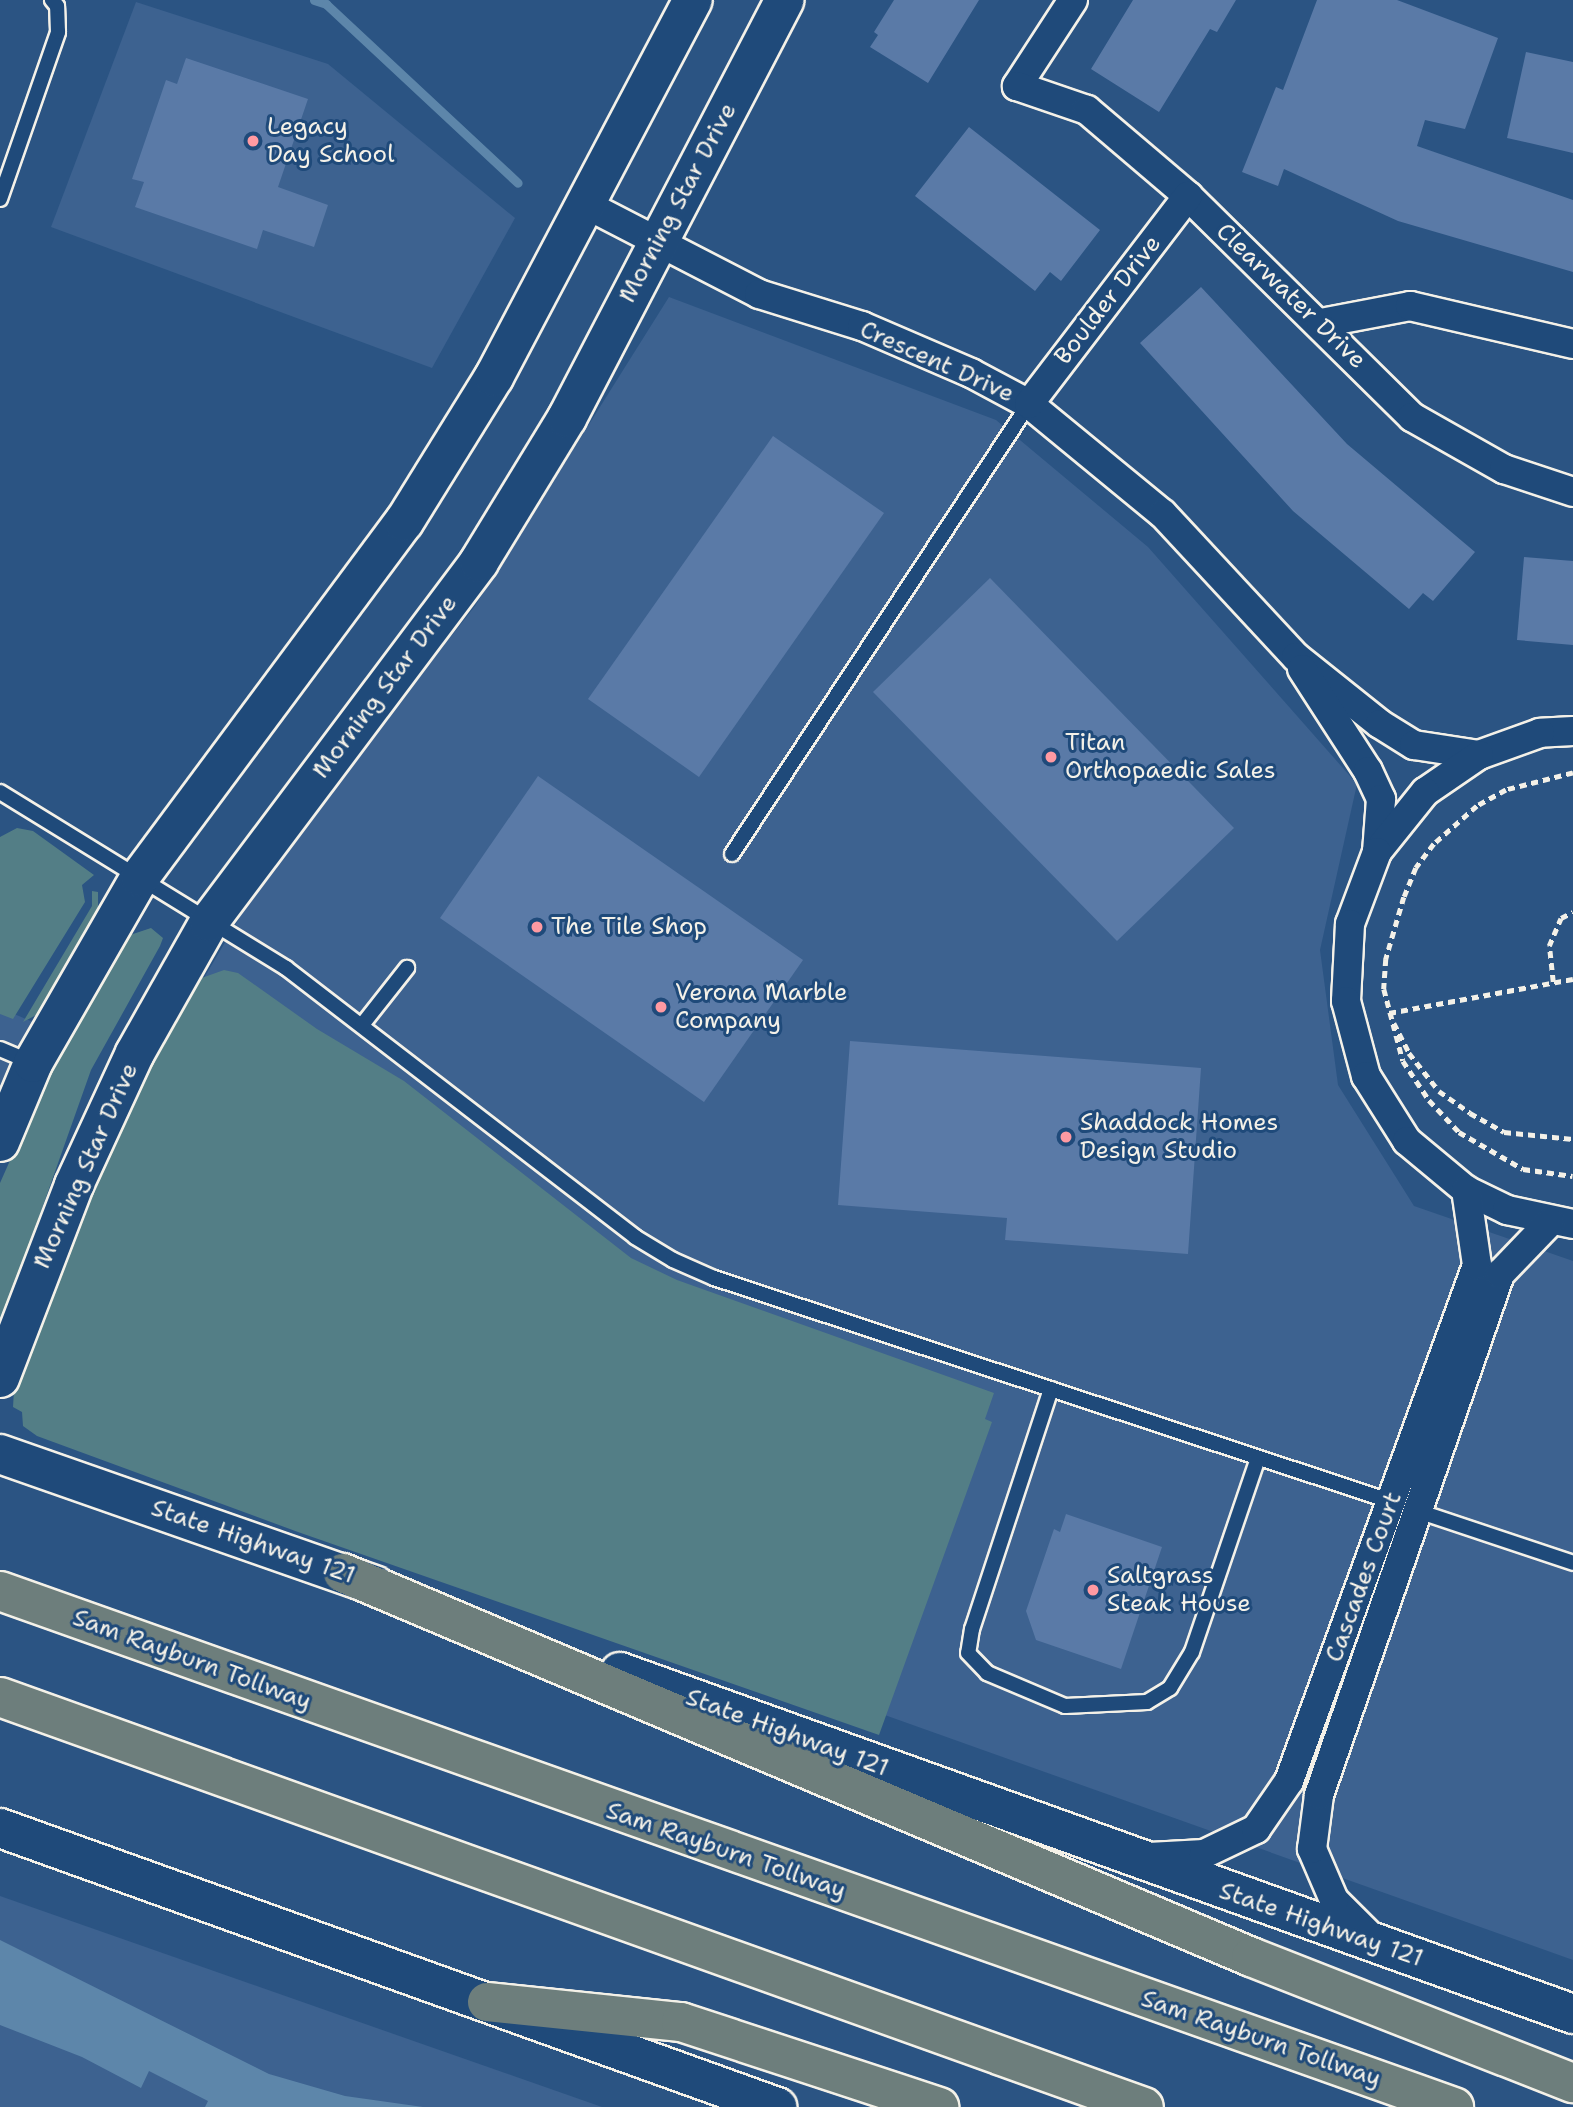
<!DOCTYPE html>
<html>
<head>
<meta charset="utf-8">
<style>
  body { margin:0 }
  #map { position:relative; width:1573px; height:2107px; overflow:hidden; background:#2b5483; font-family:"Shantell Sans",sans-serif }
  div>[style] { position:absolute }
  .built>* { inset:0; background:#3d6290 }
  .green>* { inset:0; background:#537e86 }
  .water>* { inset:0; background:#5d86aa }
  .stream>* { height:9px; margin:-4.5px; padding:0 4.5px; transform-origin:4.5px; border-radius:4.5px; background:#5d86aa }
  .building>* { inset:0; background:#5a7aa7 }
  .path>* { height:4.5px; margin-top:-2.25px; transform-origin:0; background:repeating-linear-gradient(90deg,#f4f1e8 0 7px,transparent 0 12px) }
  .roads { filter:drop-shadow(2px 0 #f4f1e8) drop-shadow(-2px 0 #f4f1e8) drop-shadow(0 2px #f4f1e8) drop-shadow(0 -2px #f4f1e8) }
  .lane>* { height:14px; margin:-7px; padding:0 7px; transform-origin:7px; border-radius:7px; background:#1f4a7a }
  .street>* { height:28px; margin:-14px; padding:0 14px; transform-origin:14px; border-radius:14px; background:#1f4a7a }
  .secondary>* { height:38px; margin:-19px; padding:0 19px; transform-origin:19px; border-radius:19px; background:#1f4a7a }
  .highway>* { height:38px; margin:-19px; padding:0 19px; transform-origin:19px; border-radius:19px; background:#6d7e7c }
  .dots>* { width:19px; height:19px; translate:-50% -50%; box-sizing:border-box; border:4px solid #1f4a7a; border-radius:50% }
  span { translate:-50% -50%; white-space:nowrap; text-align:center; line-height:1.15; -webkit-text-stroke:6px #1f4a7a; paint-order:stroke }
  .poi-label { font-size:24px; color:#f4f1e8 }
  .left { translate:0 -50%; text-align:left }
  .street-label { font-size:24px; color:#f4f1e8 }
</style>
</head>
<body>
<div id="map">
  <div class="built">
    <i style="clip-path:polygon(136px 2px,328px 64px,515px 218px,432px 368px,51px 227px)"></i>
    <i style="clip-path:polygon(669px 297px,996px 420px,1148px 547px,1357px 784px,1320px 950px,1338px 1085px,1414px 1206px,1573px 1261px,1573px 1960px,25px 1409px,155px 1061px,269px 868px,475px 606px)"></i>
    <i style="clip-path:polygon(0 1008px,33px 1022px,0 1104px)"></i>
    <i style="clip-path:polygon(0 1896px,602px 2107px,0 2107px)"></i>
  </div>
  <div class="green">
    <i style="clip-path:polygon(17px 828px,33px 831px,94px 875px,82px 885px,85px 902px,13px 1019px,0 1014px,0 837px)"></i>
    <i style="clip-path:polygon(92px 891px,98px 892px,98px 909px,40px 1013px,23px 1022px,92px 906px)"></i>
    <i style="clip-path:polygon(151px 928px,163px 938px,160px 946px,91px 1070px,0 1327px,0 1183px,55px 1059px,124px 937px)"></i>
    <i style="clip-path:polygon(224px 970px,238px 973px,317px 1029px,404px 1081px,631px 1258px,677px 1280px,994px 1393px,985px 1419px,992px 1422px,879px 1735px,298px 1532px,37px 1436px,23px 1426px,22px 1412px,13px 1407px,14px 1390px,79px 1208px,148px 1062px,196px 980px)"></i>
  </div>
  <div class="water">
    <i style="clip-path:polygon(0 1940px,269px 2074px,345px 2096px,423px 2107px,205px 2107px,208px 2101px,149px 2071px,141px 2088px,82px 2057px,0 2025px)"></i>
  </div>
  <div class="stream">
    <i style="left:314px;top:0;width:13px;rotate:18deg"></i>
    <i style="left:326px;top:4px;width:262px;rotate:43deg"></i>
  </div>
  <div class="building">
    <i style="clip-path:polygon(894px 0,979px 0,928px 83px,870px 47px,878px 35px,874px 32px)"></i>
    <i style="clip-path:polygon(1133px 0,1236px 0,1217px 32px,1210px 29px,1159px 112px,1091px 69px)"></i>
    <i style="clip-path:polygon(1317px 0,1397px 0,1498px 38px,1465px 129px,1425px 120px,1417px 146px,1573px 200px,1573px 272px,1398px 221px,1284px 169px,1278px 186px,1242px 172px,1276px 87px,1283px 90px)"></i>
    <i style="clip-path:polygon(1526px 52px,1573px 62px,1573px 153px,1507px 138px)"></i>
    <i style="clip-path:polygon(186px 58px,308px 99px,278px 187px,328px 205px,314px 247px,263px 230px,257px 249px,135px 207px,144px 182px,132px 179px,166px 80px,177px 84px)"></i>
    <i style="clip-path:polygon(969px 127px,1100px 230px,1061px 281px,1050px 272px,1035px 291px,915px 196px)"></i>
    <i style="clip-path:polygon(1201px 287px,1347px 444px,1475px 552px,1433px 601px,1423px 593px,1409px 609px,1293px 511px,1140px 343px)"></i>
    <i style="clip-path:polygon(773px 436px,884px 513px,699px 777px,588px 699px)"></i>
    <i style="clip-path:polygon(1524px 557px,1573px 561px,1573px 645px,1517px 640px)"></i>
    <i style="clip-path:polygon(990px 578px,1234px 828px,1117px 941px,873px 692px)"></i>
    <i style="clip-path:polygon(538px 776px,803px 960px,704px 1102px,440px 918px)"></i>
    <i style="clip-path:polygon(850px 1041px,1201px 1068px,1188px 1254px,1005px 1240px,1007px 1218px,838px 1205px)"></i>
    <i style="clip-path:polygon(1066px 1514px,1162px 1547px,1121px 1669px,1036px 1640px,1026px 1611px,1054px 1529px,1060px 1532px)"></i>
  </div>
  <div class="path">
    <i style="left:1573px;top:773px;width:69px;rotate:165.8deg"></i>
    <i style="left:1506px;top:790px;width:33px;rotate:151deg"></i>
    <i style="left:1477px;top:806px;width:57px;rotate:138.5deg"></i>
    <i style="left:1434px;top:844px;width:30px;rotate:127deg"></i>
    <i style="left:1416px;top:868px;width:31px;rotate:112deg"></i>
    <i style="left:1404px;top:897px;width:65px;rotate:106.2deg"></i>
    <i style="left:1386px;top:959px;width:30px;rotate:94deg"></i>
    <i style="left:1384px;top:989px;width:74px;rotate:75.2deg"></i>
    <i style="left:1403px;top:1061px;width:47px;rotate:56.3deg"></i>
    <i style="left:1429px;top:1100px;width:44px;rotate:46.8deg"></i>
    <i style="left:1459px;top:1132px;width:74px;rotate:30deg"></i>
    <i style="left:1523px;top:1169px;width:50px;rotate:8deg"></i>
    <i style="left:1553px;top:982px;width:36px;rotate:-96deg"></i>
    <i style="left:1549px;top:946px;width:30px;rotate:-67deg"></i>
    <i style="left:1561px;top:918px;width:13px;rotate:-27deg"></i>
    <i style="left:1389px;top:1013px;width:187px;rotate:-10.5deg"></i>
    <i style="left:1394px;top:1023px;width:34px;rotate:63deg"></i>
    <i style="left:1409px;top:1053px;width:48px;rotate:51.7deg"></i>
    <i style="left:1439px;top:1091px;width:38px;rotate:35deg"></i>
    <i style="left:1470px;top:1113px;width:39px;rotate:29deg"></i>
    <i style="left:1504px;top:1132px;width:69px;rotate:5.8deg"></i>
  </div>
  <div class="roads">
    <div class="lane">
      <i style="left:0;top:199px;width:177px;rotate:-70.8deg"></i>
      <i style="left:58px;top:32px;width:26px;rotate:-92deg"></i>
      <i style="left:57px;top:6px;width:8px;rotate:-130deg"></i>
      <i style="left:0;top:792px;width:336px;rotate:31.6deg"></i>
      <i style="left:286px;top:968px;width:441px;rotate:37.6deg"></i>
      <i style="left:635px;top:1237px;width:44px;rotate:31.2deg"></i>
      <i style="left:673px;top:1260px;width:45px;rotate:23.7deg"></i>
      <i style="left:714px;top:1278px;width:718px;rotate:18.26deg"></i>
      <i style="left:732px;top:854px;width:539px;rotate:-56.58deg"></i>
      <i style="left:362px;top:1025px;width:73px;rotate:-51.7deg"></i>
      <i style="left:0;top:1049px;width:34px;rotate:23deg"></i>
      <i style="left:1051px;top:1389px;width:253px;rotate:108.2deg"></i>
      <i style="left:972px;top:1629px;width:24px;rotate:99deg"></i>
      <i style="left:968px;top:1653px;width:28px;rotate:46deg"></i>
      <i style="left:987px;top:1673px;width:85px;rotate:22.9deg"></i>
      <i style="left:1065px;top:1706px;width:82px;rotate:-2.8deg"></i>
      <i style="left:1147px;top:1702px;width:27px;rotate:-31deg"></i>
      <i style="left:1170px;top:1688px;width:42px;rotate:-58.6deg"></i>
      <i style="left:1192px;top:1652px;width:205px;rotate:-71.2deg"></i>
      <i style="left:1415px;top:1510px;width:167px;rotate:18.5deg"></i>
    </div>
    <div class="street">
      <i style="left:1073px;top:0;width:103px;rotate:123.1deg"></i>
      <i style="left:1017px;top:86px;width:74px;rotate:18.9deg"></i>
      <i style="left:1087px;top:110px;width:133px;rotate:40.4deg"></i>
      <i style="left:1188px;top:196px;width:315px;rotate:44.6deg"></i>
      <i style="left:1412px;top:417px;width:106px;rotate:29.5deg"></i>
      <i style="left:1504px;top:469px;width:73px;rotate:18.4deg"></i>
      <i style="left:585px;top:204px;width:196px;rotate:27.3deg"></i>
      <i style="left:759px;top:294px;width:108px;rotate:17.3deg"></i>
      <i style="left:862px;top:326px;width:119px;rotate:23.3deg"></i>
      <i style="left:971px;top:373px;width:66px;rotate:28.1deg"></i>
      <i style="left:1029px;top:404px;width:173px;rotate:39.4deg"></i>
      <i style="left:1163px;top:514px;width:195px;rotate:47.1deg"></i>
      <i style="left:1296px;top:657px;width:107px;rotate:38.6deg"></i>
      <i style="left:1380px;top:724px;width:40px;rotate:32deg"></i>
      <i style="left:1414px;top:745px;width:66px;rotate:8.7deg"></i>
      <i style="left:1321px;top:323px;width:91px;rotate:-10.8deg"></i>
      <i style="left:1410px;top:306px;width:167px;rotate:13.1deg"></i>
      <i style="left:1029px;top:404px;width:262px;rotate:-52.6deg"></i>
      <i style="left:1302px;top:669px;width:121px;rotate:57.1deg"></i>
      <i style="left:1368px;top:771px;width:31px;rotate:65deg"></i>
      <i style="left:1381px;top:799px;width:53px;rotate:94.3deg"></i>
      <i style="left:1573px;top:731px;width:33px;rotate:177deg"></i>
      <i style="left:1540px;top:733px;width:65px;rotate:160.2deg"></i>
      <i style="left:1479px;top:755px;width:65px;rotate:145.6deg"></i>
      <i style="left:1425px;top:792px;width:77px;rotate:128.7deg"></i>
      <i style="left:1377px;top:852px;width:77px;rotate:110.6deg"></i>
      <i style="left:1350px;top:924px;width:77px;rotate:93deg"></i>
      <i style="left:1346px;top:1001px;width:78px;rotate:75.1deg"></i>
      <i style="left:1366px;top:1076px;width:77px;rotate:57.8deg"></i>
      <i style="left:1407px;top:1141px;width:77px;rotate:39.7deg"></i>
      <i style="left:1466px;top:1190px;width:46px;rotate:26deg"></i>
      <i style="left:1507px;top:1210px;width:67px;rotate:12deg"></i>
      <i style="left:1149px;top:1857px;width:55px;rotate:-3.1deg"></i>
      <i style="left:1204px;top:1854px;width:58px;rotate:-25.7deg"></i>
      <i style="left:1256px;top:1829px;width:58px;rotate:-55.5deg"></i>
      <i style="left:1289px;top:1781px;width:549px;rotate:-69.98deg"></i>
      <i style="left:1477px;top:1265px;width:76px;rotate:-98.3deg"></i>
      <i style="left:1372px;top:1938px;width:54px;rotate:-135deg"></i>
      <i style="left:1334px;top:1900px;width:56px;rotate:-113.3deg"></i>
      <i style="left:1312px;top:1849px;width:54px;rotate:-82.6deg"></i>
      <i style="left:1319px;top:1795px;width:552px;rotate:-70.84deg"></i>
      <i style="left:1500px;top:1274px;width:72px;rotate:-46.1deg"></i>
    </div>
    <div class="secondary">
      <i style="left:0;top:1142px;width:86px;rotate:-67.3deg"></i>
      <i style="left:33px;top:1063px;width:215px;rotate:-60.1deg"></i>
      <i style="left:140px;top:877px;width:442px;rotate:-53.4deg"></i>
      <i style="left:404px;top:522px;width:171px;rotate:-58.2deg"></i>
      <i style="left:494px;top:377px;width:426px;rotate:-62.2deg"></i>
      <i style="left:0;top:1378px;width:207px;rotate:-69deg"></i>
      <i style="left:74px;top:1185px;width:145px;rotate:-65.2deg"></i>
      <i style="left:135px;top:1053px;width:150px;rotate:-60.5deg"></i>
      <i style="left:209px;top:922px;width:450px;rotate:-53.1deg"></i>
      <i style="left:479px;top:562px;width:169px;rotate:-58.6deg"></i>
      <i style="left:567px;top:418px;width:471px;rotate:-62.5deg"></i>
      <i style="left:0;top:1454px;width:397px;rotate:19.3deg"></i>
      <i style="left:620px;top:1672px;width:1013px;rotate:19.74deg"></i>
      <i style="left:0;top:1828px;width:826px;rotate:19.75deg"></i>
    </div>
    <div class="highway">
      <i style="left:343px;top:1573px;width:986px;rotate:22.92deg"></i>
      <i style="left:1251px;top:1957px;width:346px;rotate:21.4deg"></i>
      <i style="left:0;top:1591px;width:1543px;rotate:19.54deg"></i>
      <i style="left:0;top:1697px;width:1215px;rotate:19.72deg"></i>
      <i style="left:487px;top:2002px;width:195px;rotate:5.9deg"></i>
      <i style="left:681px;top:2022px;width:272px;rotate:18.2deg"></i>
    </div>
  </div>
  <div class="dots">
    <i style="left:253px;top:141px;background:#ff9aa2"></i>
    <i style="left:1051px;top:757px;background:#ff9aa2"></i>
    <i style="left:537px;top:927px;background:#ff9aa2"></i>
    <i style="left:661px;top:1007px;background:#ff9aa2"></i>
    <i style="left:1066px;top:1137px;background:#ff9aa2"></i>
    <i style="left:1093px;top:1590px;background:#ff9aa2"></i>
  </div>
  <div class="poi-label">
    <span class="left" style="left:267px;top:141px">Legacy<br>Day School</span>
    <span class="left" style="left:1065px;top:757px">Titan<br>Orthopaedic Sales</span>
    <span class="left" style="left:551px;top:927px">The Tile Shop</span>
    <span class="left" style="left:675px;top:1007px">Verona Marble<br>Company</span>
    <span class="left" style="left:1080px;top:1137px">Shaddock Homes<br>Design Studio</span>
    <span class="left" style="left:1107px;top:1590px">Saltgrass<br>Steak House</span>
  </div>
  <div class="street-label">
    <span style="left:678px;top:203px;rotate:-62deg">Morning Star Drive</span>
    <span style="left:1291px;top:296px;rotate:44deg">Clearwater Drive</span>
    <span style="left:1108px;top:300px;rotate:-52deg">Boulder Drive</span>
    <span style="left:937px;top:362px;rotate:24deg">Crescent Drive</span>
    <span style="left:385px;top:687px;rotate:-53deg">Morning Star Drive</span>
    <span style="left:86px;top:1166px;rotate:-66deg">Morning Star Drive</span>
    <span style="left:253px;top:1542px;rotate:19deg">State Highway 121</span>
    <span style="left:1364px;top:1577px;rotate:-70deg">Cascades Court</span>
    <span style="left:192px;top:1660px;rotate:20deg">Sam Rayburn Tollway</span>
    <span style="left:787px;top:1733px;rotate:20deg">State Highway 121</span>
    <span style="left:726px;top:1851px;rotate:19deg">Sam Rayburn Tollway</span>
    <span style="left:1321px;top:1925px;rotate:19deg">State Highway 121</span>
    <span style="left:1261px;top:2039px;rotate:19deg">Sam Rayburn Tollway</span>
  </div>
</div>
</body>
</html>
